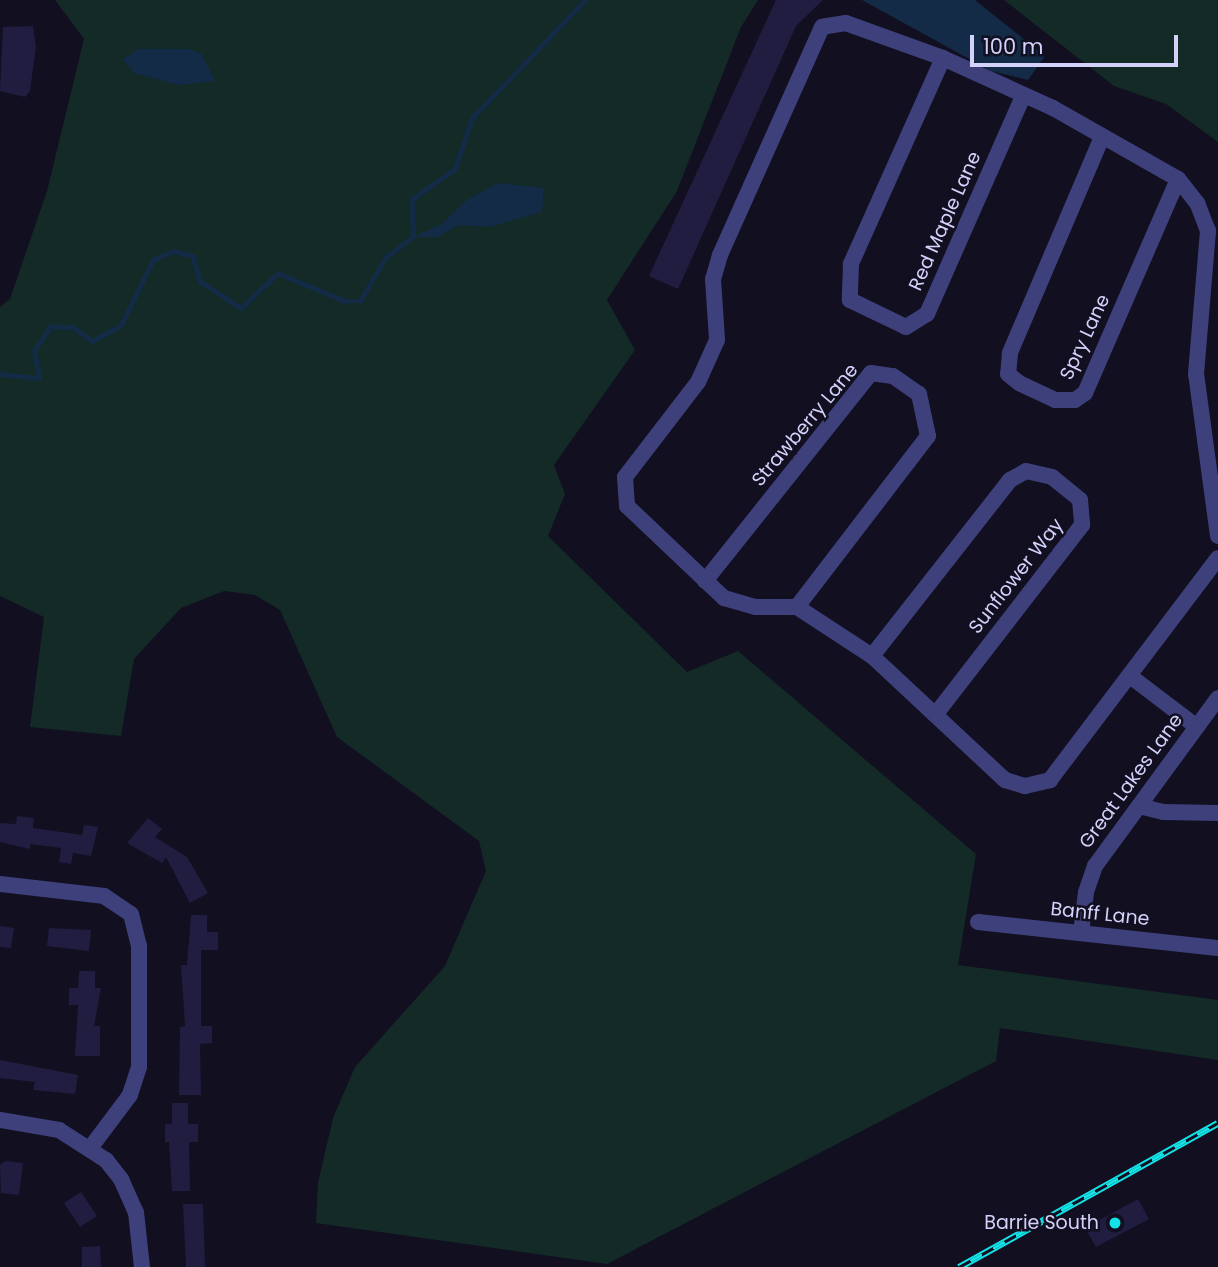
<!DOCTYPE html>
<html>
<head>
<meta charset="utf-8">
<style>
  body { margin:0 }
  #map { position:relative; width:1218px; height:1267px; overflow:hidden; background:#110f20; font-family:Poppins,sans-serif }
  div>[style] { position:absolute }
  .green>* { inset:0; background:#132a27 }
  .water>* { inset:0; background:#132b46 }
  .stream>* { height:4.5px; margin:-2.25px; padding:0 2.25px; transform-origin:2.25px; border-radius:2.25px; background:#132b46 }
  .building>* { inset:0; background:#211d40 }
  .minor>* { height:16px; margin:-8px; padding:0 8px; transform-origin:8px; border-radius:8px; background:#3e407c }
  .rail>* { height:7px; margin-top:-3.5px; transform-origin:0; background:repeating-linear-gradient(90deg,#110f20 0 13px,#13e2e7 0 26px); box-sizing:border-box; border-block:2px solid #13e2e7 }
  .dots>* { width:19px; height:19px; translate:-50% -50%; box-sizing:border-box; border:4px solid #110f20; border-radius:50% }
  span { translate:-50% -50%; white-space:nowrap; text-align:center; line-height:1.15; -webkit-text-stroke:5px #110f20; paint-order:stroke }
  .street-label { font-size:19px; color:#d4d2fb }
  .poi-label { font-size:19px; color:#d4d2fb }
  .right { translate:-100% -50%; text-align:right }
  .scale { position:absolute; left:970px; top:35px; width:208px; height:32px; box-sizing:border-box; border:4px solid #d4d2fb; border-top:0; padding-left:9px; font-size:21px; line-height:24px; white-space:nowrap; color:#d4d2fb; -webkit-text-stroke:5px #110f20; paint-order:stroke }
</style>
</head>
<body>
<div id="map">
  <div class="green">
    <i style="clip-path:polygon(55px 0,758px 0,741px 27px,677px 191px,607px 300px,635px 350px,554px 465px,565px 494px,548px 536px,687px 672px,738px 651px,976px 854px,958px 965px,1218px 1000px,1218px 1060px,1000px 1028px,996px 1061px,607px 1264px,316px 1223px,318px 1183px,333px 1118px,355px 1067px,445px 966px,486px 871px,479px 841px,337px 737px,280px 610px,255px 595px,224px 591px,181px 608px,134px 659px,121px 736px,30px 727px,44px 617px,0 596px,0 307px,10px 299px,47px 191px,84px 39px)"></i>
    <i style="clip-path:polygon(1004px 0,1218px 0,1218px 142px,1166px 104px,1114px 86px)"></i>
  </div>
  <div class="water">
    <i style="clip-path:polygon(862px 0,975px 0,1045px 56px,1028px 80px,991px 71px)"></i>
    <i style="clip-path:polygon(138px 49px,189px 49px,202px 54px,215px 81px,179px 85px,134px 73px,123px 59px)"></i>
    <i style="clip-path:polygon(498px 183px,544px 188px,542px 212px,489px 227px,459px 225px,438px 237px,413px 237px,440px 225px,467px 200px)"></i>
  </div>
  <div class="stream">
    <i style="left:0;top:374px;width:39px;rotate:6deg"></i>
    <i style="left:39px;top:378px;width:27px;rotate:-100deg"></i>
    <i style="left:34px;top:351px;width:30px;rotate:-56deg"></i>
    <i style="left:51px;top:326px;width:22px;rotate:3deg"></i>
    <i style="left:73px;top:327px;width:24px;rotate:36deg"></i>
    <i style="left:92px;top:341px;width:33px;rotate:-29deg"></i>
    <i style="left:121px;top:325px;width:72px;rotate:-63.8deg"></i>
    <i style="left:153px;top:260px;width:22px;rotate:-24deg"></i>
    <i style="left:173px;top:251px;width:21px;rotate:14deg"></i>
    <i style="left:193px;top:256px;width:26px;rotate:74deg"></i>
    <i style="left:200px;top:281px;width:49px;rotate:33.4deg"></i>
    <i style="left:241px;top:308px;width:51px;rotate:-43.4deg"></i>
    <i style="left:278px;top:273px;width:73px;rotate:22.7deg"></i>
    <i style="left:345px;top:301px;width:15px"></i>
    <i style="left:360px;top:301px;width:51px;rotate:-59.4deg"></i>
    <i style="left:386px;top:257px;width:34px;rotate:-37deg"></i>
    <i style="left:413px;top:237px;width:38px;rotate:-92deg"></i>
    <i style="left:412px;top:199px;width:52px;rotate:-34.9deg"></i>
    <i style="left:455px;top:169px;width:54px;rotate:-71.6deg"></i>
    <i style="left:472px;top:118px;width:163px;rotate:-46.2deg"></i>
  </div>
  <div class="building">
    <i style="clip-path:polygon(776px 0,823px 0,796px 26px,678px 289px,649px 276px)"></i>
    <i style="clip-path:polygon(33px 26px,36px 47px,30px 91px,25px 97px,0 91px,3px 27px)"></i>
    <i style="clip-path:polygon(17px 816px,34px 818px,33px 828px,82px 835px,84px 825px,98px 827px,91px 856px,73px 853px,71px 864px,59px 862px,61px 848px,30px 844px,30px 849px,0 842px,0 823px,16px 824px)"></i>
    <i style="clip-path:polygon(148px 818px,162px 829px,155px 837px,187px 857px,208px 893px,190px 903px,166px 857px,162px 863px,127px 843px)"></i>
    <i style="clip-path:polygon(191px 915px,207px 915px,207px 932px,218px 932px,218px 950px,201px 950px,201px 1026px,212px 1026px,212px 1043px,200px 1044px,201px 1095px,179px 1095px,180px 1027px,185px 1026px,181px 965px,187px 965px)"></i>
    <i style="clip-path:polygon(0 926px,14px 928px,11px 948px,0 947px)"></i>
    <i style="clip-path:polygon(49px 928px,91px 930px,89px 951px,47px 946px)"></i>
    <i style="clip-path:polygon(79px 971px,95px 971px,95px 988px,101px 988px,94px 1026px,100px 1026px,100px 1056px,75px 1056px,78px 1005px,69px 1005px,69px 988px,78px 988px)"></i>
    <i style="clip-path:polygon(0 1060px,78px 1075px,75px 1094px,33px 1090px,35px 1082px,0 1078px)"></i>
    <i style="clip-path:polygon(172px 1103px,188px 1103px,188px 1124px,198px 1124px,198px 1142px,189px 1142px,190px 1191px,172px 1191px,169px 1142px,165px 1142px,165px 1124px,172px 1124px)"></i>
    <i style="clip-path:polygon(5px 1161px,23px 1163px,19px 1195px,1px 1193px,0 1165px)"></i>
    <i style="clip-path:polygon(81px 1192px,97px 1216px,80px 1227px,64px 1203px)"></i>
    <i style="clip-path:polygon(1138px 1199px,1149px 1219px,1096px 1247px,1085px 1228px)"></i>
    <i style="clip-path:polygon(183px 1204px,203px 1204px,205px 1267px,186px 1267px)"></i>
    <i style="clip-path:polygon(100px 1246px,101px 1267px,82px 1267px,82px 1247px)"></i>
  </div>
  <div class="minor">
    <i style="left:943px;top:58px;width:226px;rotate:114.1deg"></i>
    <i style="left:851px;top:264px;width:36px;rotate:92deg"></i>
    <i style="left:850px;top:300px;width:62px;rotate:25.7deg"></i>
    <i style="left:906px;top:327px;width:25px;rotate:-32deg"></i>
    <i style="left:927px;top:314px;width:238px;rotate:-66.2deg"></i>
    <i style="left:1102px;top:137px;width:235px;rotate:113.1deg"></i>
    <i style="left:1010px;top:353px;width:21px;rotate:95deg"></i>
    <i style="left:1008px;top:374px;width:14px;rotate:39deg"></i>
    <i style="left:1019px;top:383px;width:40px;rotate:25deg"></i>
    <i style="left:1055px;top:400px;width:20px"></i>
    <i style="left:1075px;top:400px;width:12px;rotate:-35deg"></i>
    <i style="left:1085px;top:393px;width:233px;rotate:-66.5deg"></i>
    <i style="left:1218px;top:536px;width:163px;rotate:-97.7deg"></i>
    <i style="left:1196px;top:374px;width:144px;rotate:-85.2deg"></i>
    <i style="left:1208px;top:231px;width:30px;rotate:-111deg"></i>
    <i style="left:1197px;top:203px;width:31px;rotate:-128deg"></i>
    <i style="left:1178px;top:179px;width:144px;rotate:-150.4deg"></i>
    <i style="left:1053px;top:108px;width:121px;rotate:-155.6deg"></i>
    <i style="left:943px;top:58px;width:103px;rotate:-160.2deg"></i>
    <i style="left:846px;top:23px;width:24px;rotate:171deg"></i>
    <i style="left:822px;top:27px;width:250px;rotate:114.1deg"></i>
    <i style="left:720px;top:255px;width:25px;rotate:106deg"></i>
    <i style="left:713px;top:279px;width:61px;rotate:86.2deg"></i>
    <i style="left:717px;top:340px;width:46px;rotate:114.3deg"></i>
    <i style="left:698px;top:382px;width:120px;rotate:127.5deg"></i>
    <i style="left:625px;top:477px;width:29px;rotate:86deg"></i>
    <i style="left:627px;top:506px;width:134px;rotate:43.5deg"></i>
    <i style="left:724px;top:598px;width:33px;rotate:16deg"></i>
    <i style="left:756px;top:607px;width:41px"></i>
    <i style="left:797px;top:607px;width:90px;rotate:33.2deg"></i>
    <i style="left:872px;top:656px;width:182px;rotate:43deg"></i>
    <i style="left:1005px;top:780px;width:21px;rotate:17deg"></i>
    <i style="left:1025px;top:786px;width:26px;rotate:-13deg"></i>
    <i style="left:1050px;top:780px;width:278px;rotate:-52.9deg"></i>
    <i style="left:705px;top:581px;width:266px;rotate:-51.4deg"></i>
    <i style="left:871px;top:373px;width:22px;rotate:8deg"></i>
    <i style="left:893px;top:376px;width:32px;rotate:35deg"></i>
    <i style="left:919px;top:394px;width:43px;rotate:77.9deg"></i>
    <i style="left:928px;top:436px;width:215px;rotate:127.5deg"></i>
    <i style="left:872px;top:656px;width:224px;rotate:-51.9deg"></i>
    <i style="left:1010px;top:480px;width:18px;rotate:-29deg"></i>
    <i style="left:1026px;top:471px;width:27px;rotate:13deg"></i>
    <i style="left:1052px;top:477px;width:36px;rotate:39deg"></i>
    <i style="left:1080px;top:500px;width:25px;rotate:85deg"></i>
    <i style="left:1082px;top:525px;width:240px;rotate:127.7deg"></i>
    <i style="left:1130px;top:676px;width:84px;rotate:37.3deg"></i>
    <i style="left:1139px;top:806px;width:25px;rotate:14deg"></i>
    <i style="left:1163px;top:812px;width:55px;rotate:1deg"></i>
    <i style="left:0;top:884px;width:105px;rotate:6.6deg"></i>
    <i style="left:104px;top:896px;width:32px;rotate:34deg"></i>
    <i style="left:131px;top:914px;width:33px;rotate:76deg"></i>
    <i style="left:139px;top:946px;width:121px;rotate:90deg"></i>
    <i style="left:139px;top:1067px;width:29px;rotate:108deg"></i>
    <i style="left:130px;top:1095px;width:65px;rotate:126.9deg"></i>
    <i style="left:978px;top:922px;width:241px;rotate:6.2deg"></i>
    <i style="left:1081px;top:933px;width:41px;rotate:-83deg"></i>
    <i style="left:1086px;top:892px;width:28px;rotate:-71deg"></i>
    <i style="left:1095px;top:866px;width:208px;rotate:-53.8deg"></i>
    <i style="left:0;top:1120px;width:60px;rotate:9.6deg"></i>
    <i style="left:59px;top:1130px;width:56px;rotate:32.6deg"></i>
    <i style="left:106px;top:1160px;width:24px;rotate:52deg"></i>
    <i style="left:121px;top:1179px;width:36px;rotate:66deg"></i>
    <i style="left:136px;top:1212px;width:55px;rotate:83.8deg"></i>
  </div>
  <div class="rail">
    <i style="left:959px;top:1267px;width:296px;rotate:-29.1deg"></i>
  </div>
  <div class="dots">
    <i style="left:1115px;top:1223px;background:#13e2e7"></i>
  </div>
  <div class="street-label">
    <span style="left:945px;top:221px;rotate:-66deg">Red Maple Lane</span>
    <span style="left:1085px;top:337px;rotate:-65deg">Spry Lane</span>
    <span style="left:805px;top:425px;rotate:-50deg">Strawberry Lane</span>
    <span style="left:1016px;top:576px;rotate:-52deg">Sunflower Way</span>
    <span style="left:1131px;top:781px;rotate:-54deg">Great Lakes Lane</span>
    <span style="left:1100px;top:914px;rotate:6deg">Banff Lane</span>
  </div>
  <div class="poi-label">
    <span class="right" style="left:1099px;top:1223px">Barrie South</span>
  </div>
  <div class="scale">100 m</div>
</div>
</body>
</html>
